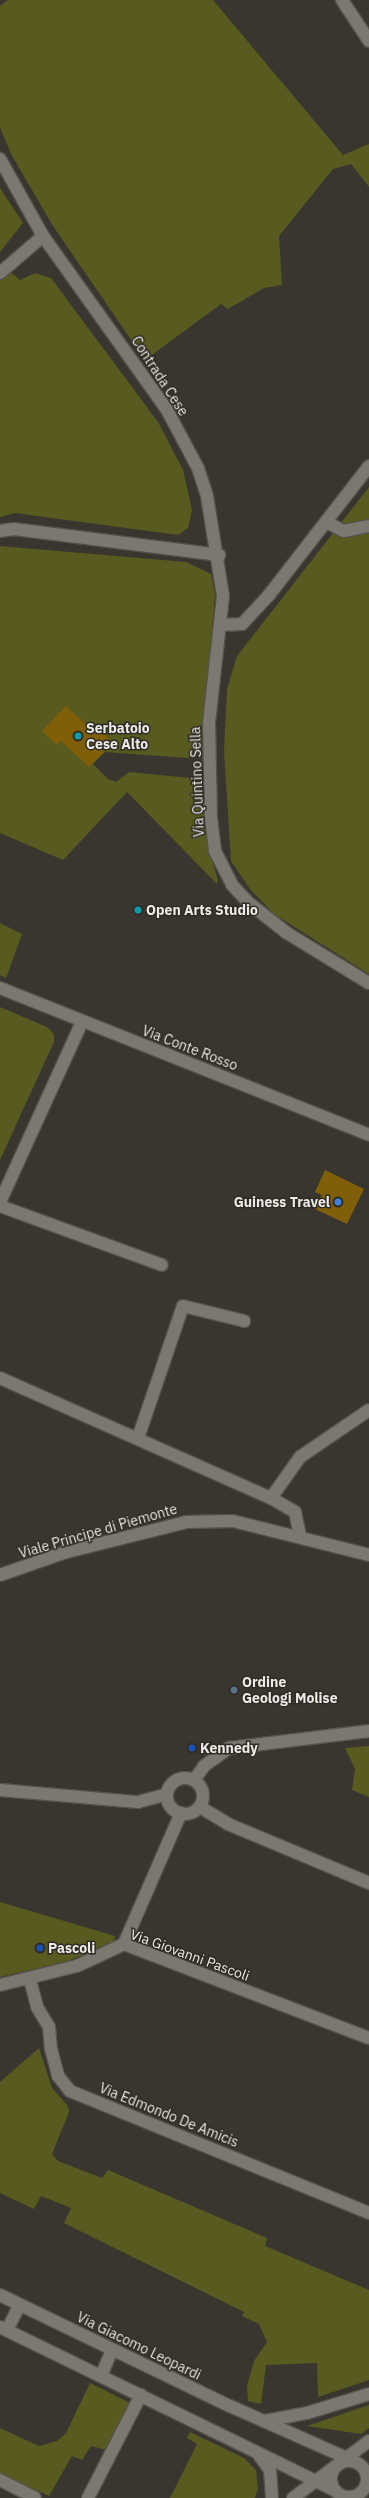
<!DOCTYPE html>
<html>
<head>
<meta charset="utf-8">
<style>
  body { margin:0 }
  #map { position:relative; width:369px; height:2498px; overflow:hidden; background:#39362f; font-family:"IBM Plex Sans",sans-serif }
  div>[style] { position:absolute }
  .green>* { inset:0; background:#585a1f }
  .building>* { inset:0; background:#805f08 }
  .roads { filter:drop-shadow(1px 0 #55524d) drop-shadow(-1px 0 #55524d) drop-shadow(0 1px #55524d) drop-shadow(0 -1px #55524d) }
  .street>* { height:12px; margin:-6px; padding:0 6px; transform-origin:6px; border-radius:6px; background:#7c7870 }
  .street>.ring { margin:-6px; padding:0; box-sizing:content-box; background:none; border:12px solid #7c7870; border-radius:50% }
  .secondary>* { height:12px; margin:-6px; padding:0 6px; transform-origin:6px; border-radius:6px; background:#7c7870 }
  .secondary>.ring { margin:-6px; padding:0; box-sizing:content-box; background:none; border:12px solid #7c7870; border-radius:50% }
  .dots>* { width:11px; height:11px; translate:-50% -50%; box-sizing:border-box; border:2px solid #2f2c25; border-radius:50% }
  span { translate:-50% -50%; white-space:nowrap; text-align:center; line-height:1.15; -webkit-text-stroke:3px #2f2c25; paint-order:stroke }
  .street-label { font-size:14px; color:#eceae6 }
  .poi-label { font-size:14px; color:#eceae6; font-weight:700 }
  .left { translate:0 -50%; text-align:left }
  .right { translate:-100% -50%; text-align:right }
</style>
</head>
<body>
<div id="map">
  <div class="green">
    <i style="clip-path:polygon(8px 0,213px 0,343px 155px,369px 144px,369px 187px,351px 164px,333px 169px,279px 236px,282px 285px,264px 288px,228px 309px,221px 304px,145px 360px,53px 226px,11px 154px,0 127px,0 6px)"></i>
    <i style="clip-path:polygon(0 188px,23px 223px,0 252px)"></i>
    <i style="clip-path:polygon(0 263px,20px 280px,35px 273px,51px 278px,158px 422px,183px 470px,192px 510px,188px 528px,178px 535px,15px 513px,0 517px)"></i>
    <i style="clip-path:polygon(369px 487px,369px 974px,274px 914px,250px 889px,231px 861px,224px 751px,227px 689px,237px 656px)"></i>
    <i style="clip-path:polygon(0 546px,186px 562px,211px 574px,215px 594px,203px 745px,200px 751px,188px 758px,105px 752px,93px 764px,108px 779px,116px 782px,129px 772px,190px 778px,197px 782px,200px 786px,208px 846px,218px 880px,217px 884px,127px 792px,63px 860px,0 833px)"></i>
    <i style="clip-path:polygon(0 923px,22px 934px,6px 978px,0 975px)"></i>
    <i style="clip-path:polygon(0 1007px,47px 1027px,54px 1034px,54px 1042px,0 1160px)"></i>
    <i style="clip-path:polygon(369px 1746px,369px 1797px,352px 1790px,355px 1769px,345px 1748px)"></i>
    <i style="clip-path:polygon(0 1902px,115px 1936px,114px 1942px,68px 1961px,0 1977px)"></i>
    <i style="clip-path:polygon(39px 2048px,52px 2088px,68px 2106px,69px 2112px,52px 2154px,58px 2161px,102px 2178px,108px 2170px,267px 2238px,265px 2246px,369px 2290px,369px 2380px,318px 2397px,317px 2363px,266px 2365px,261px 2404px,248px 2401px,247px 2386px,254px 2361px,267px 2342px,259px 2324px,242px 2316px,244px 2312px,64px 2223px,71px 2208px,41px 2196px,34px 2209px,0 2193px,0 2082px)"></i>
    <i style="clip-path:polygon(90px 2383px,132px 2404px,107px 2450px,91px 2446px,82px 2460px,72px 2456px,49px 2496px,0 2473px,0 2428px,39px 2446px,57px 2441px,66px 2433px)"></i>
    <i style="clip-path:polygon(369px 2405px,369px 2428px,361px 2434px,307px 2426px)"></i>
    <i style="clip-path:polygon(190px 2432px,244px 2458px,256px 2470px,258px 2489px,255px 2498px,170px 2498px,197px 2444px,187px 2438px)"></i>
  </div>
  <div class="building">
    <i style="clip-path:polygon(66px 706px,92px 730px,96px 726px,109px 738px,100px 748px,104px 752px,89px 767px,61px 741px,57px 745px,42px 731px)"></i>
    <i style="clip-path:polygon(325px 1170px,364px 1189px,347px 1224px,315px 1209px,322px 1195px,315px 1192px)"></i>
  </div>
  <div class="roads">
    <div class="street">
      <i style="left:342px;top:0;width:49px;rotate:56.6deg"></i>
      <i style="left:0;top:159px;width:88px;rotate:60.8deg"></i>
      <i style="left:43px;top:236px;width:214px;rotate:54.5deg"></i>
      <i style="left:167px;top:410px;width:66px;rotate:61.9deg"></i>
      <i style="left:198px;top:468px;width:29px;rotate:72deg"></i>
      <i style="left:207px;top:496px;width:101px;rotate:80.9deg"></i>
      <i style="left:223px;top:596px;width:128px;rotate:96.3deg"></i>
      <i style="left:209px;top:723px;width:95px;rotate:88.8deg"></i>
      <i style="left:211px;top:818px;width:33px;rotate:83deg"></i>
      <i style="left:215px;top:851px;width:38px;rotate:63deg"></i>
      <i style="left:232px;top:885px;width:26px;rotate:47deg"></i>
      <i style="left:250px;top:904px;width:47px;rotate:38.1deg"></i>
      <i style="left:287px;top:933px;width:96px;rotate:31.4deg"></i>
      <i style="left:0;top:273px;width:57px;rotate:-40.7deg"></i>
      <i style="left:326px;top:522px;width:20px;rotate:27deg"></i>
      <i style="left:344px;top:531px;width:25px;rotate:-11deg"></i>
      <i style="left:0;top:531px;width:14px;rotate:-8deg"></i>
      <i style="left:14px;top:529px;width:207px;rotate:7.2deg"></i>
      <i style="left:222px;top:625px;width:20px;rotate:-3deg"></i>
      <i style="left:242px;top:624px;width:40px;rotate:-47deg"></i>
      <i style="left:269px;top:595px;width:163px;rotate:-52.2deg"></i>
      <i style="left:0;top:1202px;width:198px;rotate:-65.5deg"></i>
      <i style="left:0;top:1206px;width:172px;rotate:20deg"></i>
      <i style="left:0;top:1378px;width:296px;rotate:23.9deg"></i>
      <i style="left:271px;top:1498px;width:28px;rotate:30deg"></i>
      <i style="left:295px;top:1512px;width:25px;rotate:78deg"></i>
      <i style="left:138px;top:1438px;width:139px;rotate:-71.2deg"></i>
      <i style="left:183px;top:1306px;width:63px;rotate:13.8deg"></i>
      <i style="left:271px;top:1498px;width:50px;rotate:-54.7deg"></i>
      <i style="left:300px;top:1457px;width:83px;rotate:-34.3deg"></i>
      <i class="ring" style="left:167px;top:1778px;width:24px;height:24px"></i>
      <i style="left:194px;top:1780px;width:17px;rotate:-54deg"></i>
      <i style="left:204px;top:1766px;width:31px;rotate:-36deg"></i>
      <i style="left:229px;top:1748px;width:141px;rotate:-6.9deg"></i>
      <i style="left:0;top:1790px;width:139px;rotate:5deg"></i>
      <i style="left:138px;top:1802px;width:30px;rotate:-15deg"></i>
      <i style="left:200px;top:1807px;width:33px;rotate:31deg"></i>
      <i style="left:228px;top:1824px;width:153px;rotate:22.7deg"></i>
      <i style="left:124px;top:1944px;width:143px;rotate:-66.5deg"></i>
      <i style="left:30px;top:1980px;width:28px;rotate:75deg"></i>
      <i style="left:37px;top:2007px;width:23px;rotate:59deg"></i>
      <i style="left:49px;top:2027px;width:22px;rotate:85deg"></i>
      <i style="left:51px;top:2049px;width:28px;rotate:75deg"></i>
      <i style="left:58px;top:2076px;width:19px;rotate:51deg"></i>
      <i style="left:70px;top:2091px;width:323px;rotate:22.2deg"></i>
      <i style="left:0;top:1985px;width:79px;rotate:-13.9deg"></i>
      <i style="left:77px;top:1966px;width:52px;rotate:-25.1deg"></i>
      <i style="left:124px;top:1944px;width:262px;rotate:21deg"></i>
      <i style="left:0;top:2295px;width:255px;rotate:25.8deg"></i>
      <i style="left:230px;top:2406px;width:138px;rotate:24deg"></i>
      <i style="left:0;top:2327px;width:372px;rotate:26deg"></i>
      <i style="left:7px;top:2330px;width:28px;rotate:-63deg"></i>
      <i style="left:101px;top:2376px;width:28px;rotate:-67deg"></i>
      <i style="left:265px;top:2421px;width:43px;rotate:-10.8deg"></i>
      <i style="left:307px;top:2413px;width:65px;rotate:-17deg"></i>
      <i style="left:259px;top:2455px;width:19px;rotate:54deg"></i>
      <i style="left:270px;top:2470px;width:28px;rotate:86deg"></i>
      <i style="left:0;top:2480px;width:39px;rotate:27deg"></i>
      <i style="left:88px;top:2498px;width:116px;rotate:-62.8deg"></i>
    </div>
    <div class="secondary">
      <i style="left:0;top:988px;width:397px;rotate:21.7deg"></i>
      <i style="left:0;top:1575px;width:67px;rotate:-19.2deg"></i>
      <i style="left:63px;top:1553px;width:127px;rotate:-14.1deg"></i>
      <i style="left:186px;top:1522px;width:47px;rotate:-1.2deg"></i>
      <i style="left:233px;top:1521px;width:140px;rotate:14deg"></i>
      <i class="ring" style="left:331px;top:2461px;width:24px;height:24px"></i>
      <i style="left:293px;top:2498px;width:95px;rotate:-36.9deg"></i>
    </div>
  </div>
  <div class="dots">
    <i style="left:78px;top:736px;background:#0f9aa8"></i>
    <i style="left:138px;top:910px;background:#0f9aa8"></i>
    <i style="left:338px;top:1202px;background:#3f7fe0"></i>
    <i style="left:234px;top:1690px;background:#5c6f8a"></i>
    <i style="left:192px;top:1748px;background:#1a4fb4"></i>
    <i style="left:40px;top:1948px;background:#1a4fb4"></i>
  </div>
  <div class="street-label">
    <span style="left:160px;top:376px;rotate:57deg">Contrada Cese</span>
    <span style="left:197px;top:782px;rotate:-92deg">Via Quintino Sella</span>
    <span style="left:190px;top:1048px;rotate:21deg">Via Conte Rosso</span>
    <span style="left:98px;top:1531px;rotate:-16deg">Viale Principe di Piemonte</span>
    <span style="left:190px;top:1955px;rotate:20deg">Via Giovanni Pascoli</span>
    <span style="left:169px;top:2115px;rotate:22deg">Via Edmondo De Amicis</span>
    <span style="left:139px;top:2346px;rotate:26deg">Via Giacomo Leopardi</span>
  </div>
  <div class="poi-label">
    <span class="left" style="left:86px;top:736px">Serbatoio<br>Cese Alto</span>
    <span class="left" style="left:146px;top:910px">Open Arts Studio</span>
    <span class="right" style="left:330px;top:1202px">Guiness Travel</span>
    <span class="left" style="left:242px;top:1690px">Ordine<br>Geologi Molise</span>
    <span class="left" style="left:200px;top:1748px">Kennedy</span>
    <span class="left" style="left:48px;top:1948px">Pascoli</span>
  </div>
</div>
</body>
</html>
